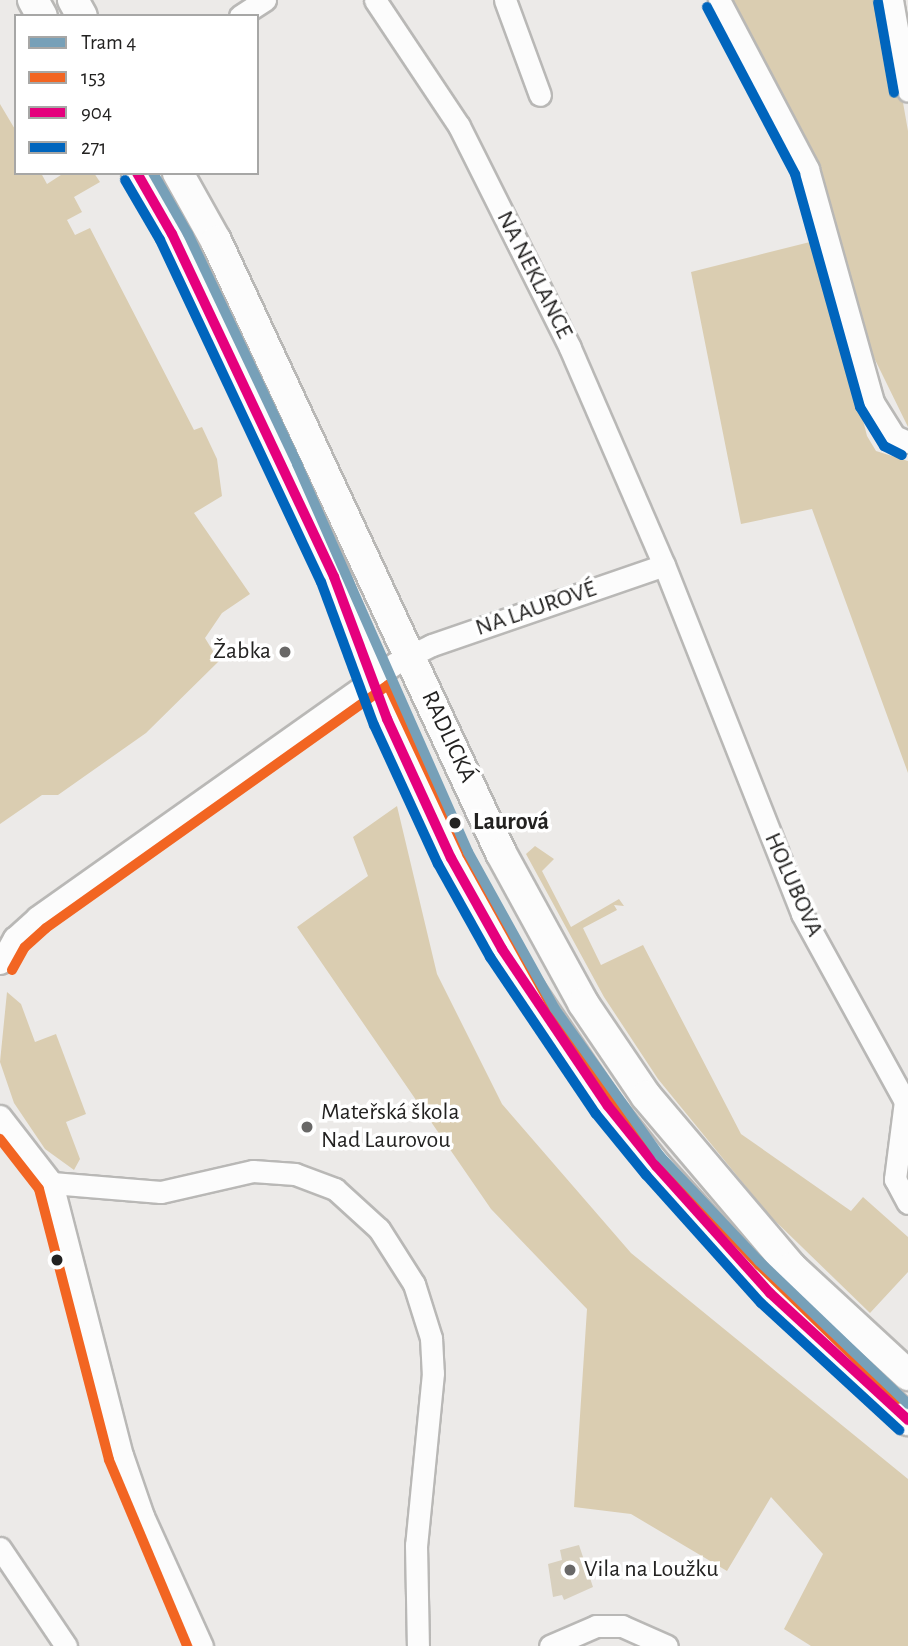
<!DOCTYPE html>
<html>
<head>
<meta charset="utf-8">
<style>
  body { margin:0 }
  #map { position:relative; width:908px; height:1646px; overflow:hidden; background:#eceae8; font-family:"Alegreya Sans",sans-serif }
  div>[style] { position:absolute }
  .green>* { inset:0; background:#dacdb1 }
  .building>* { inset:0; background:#d8d0be }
  .roads { filter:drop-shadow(2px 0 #b9b8b6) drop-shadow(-2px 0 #b9b8b6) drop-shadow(0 2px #b9b8b6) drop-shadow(0 -2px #b9b8b6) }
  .street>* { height:21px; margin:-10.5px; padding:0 10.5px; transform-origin:10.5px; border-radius:10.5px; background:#fcfcfc }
  .secondary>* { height:30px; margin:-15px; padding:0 15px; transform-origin:15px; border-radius:15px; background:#fcfcfc }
  .bus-1>* { height:10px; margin:-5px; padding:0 5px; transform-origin:5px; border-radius:5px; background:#f26522 }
  .bus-2>* { height:10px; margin:-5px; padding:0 5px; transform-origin:5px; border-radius:5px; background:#e5007d }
  .bus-3>* { height:10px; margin:-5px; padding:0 5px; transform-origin:5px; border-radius:5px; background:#0065bd }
  .tram-1>* { height:10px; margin:-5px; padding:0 5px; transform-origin:5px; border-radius:5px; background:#77a0b8 }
  .dots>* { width:19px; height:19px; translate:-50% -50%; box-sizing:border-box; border:4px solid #fff; border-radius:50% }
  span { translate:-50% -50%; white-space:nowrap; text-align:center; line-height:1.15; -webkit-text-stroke:7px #fff; paint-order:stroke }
  .street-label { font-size:24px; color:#232221 }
  .poi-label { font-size:24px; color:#232221 }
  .right { translate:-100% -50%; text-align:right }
  .left { translate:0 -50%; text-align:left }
  .stop-label { font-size:24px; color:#232221; font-weight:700 }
  .legend { position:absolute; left:14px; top:14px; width:245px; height:161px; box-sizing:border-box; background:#fff; border:2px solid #a7a7a6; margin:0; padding:9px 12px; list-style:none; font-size:21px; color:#232221 }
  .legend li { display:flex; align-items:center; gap:14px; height:35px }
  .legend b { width:35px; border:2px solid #a7a7a6 }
</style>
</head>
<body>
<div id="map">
  <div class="green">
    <i style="clip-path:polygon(727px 0,885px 0,908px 131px,908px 427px,860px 329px,840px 245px)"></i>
    <i style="clip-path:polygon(0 104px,16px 131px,16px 173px,41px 173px,47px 184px,64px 173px,94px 173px,100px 182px,74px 197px,82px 212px,67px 220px,75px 235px,90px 228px,194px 430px,202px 427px,217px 459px,222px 496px,194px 513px,250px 594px,222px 613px,205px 638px,219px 661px,146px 733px,58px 795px,42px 795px,0 824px)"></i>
    <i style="clip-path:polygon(818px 240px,867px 436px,876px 451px,908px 461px,908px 773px,812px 509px,741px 524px,691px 272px)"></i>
    <i style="clip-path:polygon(397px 806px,437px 974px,502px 1104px,631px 1253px,908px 1479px,908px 1646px,811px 1646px,784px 1629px,823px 1554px,771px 1497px,727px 1571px,631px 1514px,574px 1507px,587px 1309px,491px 1209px,297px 927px,368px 876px,353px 837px)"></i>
    <i style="clip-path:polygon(535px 846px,554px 859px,542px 871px,571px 927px,619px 899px,624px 906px,614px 905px,617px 910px,583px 928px,601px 965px,643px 945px,741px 1134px,851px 1211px,863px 1197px,908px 1237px,908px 1272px,870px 1313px,769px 1215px,658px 1079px,604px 997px,526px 854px)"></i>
    <i style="clip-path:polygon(7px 992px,21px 1004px,35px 1042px,56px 1034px,86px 1114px,66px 1122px,80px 1159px,74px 1170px,45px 1149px,14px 1103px,0 1062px)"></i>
  </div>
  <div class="building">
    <i style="clip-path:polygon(579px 1545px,593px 1587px,564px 1600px,562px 1595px,553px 1597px,548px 1564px,562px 1560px,560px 1550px)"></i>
  </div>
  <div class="roads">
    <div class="street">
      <i style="left:375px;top:0;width:151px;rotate:56.3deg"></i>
      <i style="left:459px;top:126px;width:248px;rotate:63.4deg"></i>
      <i style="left:570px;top:348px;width:236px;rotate:66.6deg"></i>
      <i style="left:664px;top:565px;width:375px;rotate:68.4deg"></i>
      <i style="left:802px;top:914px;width:213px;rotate:61.2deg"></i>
      <i style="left:905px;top:1101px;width:79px;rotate:97.3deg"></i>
      <i style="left:895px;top:1179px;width:27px;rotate:62deg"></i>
      <i style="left:505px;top:0;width:101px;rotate:69.8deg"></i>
      <i style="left:719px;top:0;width:191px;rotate:62.2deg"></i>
      <i style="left:808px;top:169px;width:242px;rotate:74.4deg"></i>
      <i style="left:873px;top:402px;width:40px;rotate:58deg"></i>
      <i style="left:894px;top:436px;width:15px;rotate:23deg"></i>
      <i style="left:892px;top:0;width:92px;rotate:80deg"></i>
      <i style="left:240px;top:16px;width:30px;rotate:-33deg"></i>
      <i style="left:0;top:963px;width:29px;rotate:-61deg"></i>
      <i style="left:14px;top:938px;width:31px;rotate:-42deg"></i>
      <i style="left:37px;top:917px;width:438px;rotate:-35.3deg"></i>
      <i style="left:394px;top:664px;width:42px;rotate:-26.6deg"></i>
      <i style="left:432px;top:645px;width:245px;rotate:-19deg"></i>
      <i style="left:0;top:1116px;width:85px;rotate:52.2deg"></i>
      <i style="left:52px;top:1183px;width:281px;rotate:75.6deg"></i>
      <i style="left:122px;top:1455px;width:65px;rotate:71deg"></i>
      <i style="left:143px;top:1516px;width:143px;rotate:65.6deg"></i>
      <i style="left:52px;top:1183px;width:109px;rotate:4.7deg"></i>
      <i style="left:161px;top:1192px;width:94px;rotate:-12.9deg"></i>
      <i style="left:253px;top:1171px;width:42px;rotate:4.1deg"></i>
      <i style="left:295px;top:1174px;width:43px;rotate:20.6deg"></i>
      <i style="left:335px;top:1189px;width:59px;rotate:42.3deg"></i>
      <i style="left:379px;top:1229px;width:65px;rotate:57.5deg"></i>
      <i style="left:414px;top:1284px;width:57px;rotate:72.5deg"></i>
      <i style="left:431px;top:1338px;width:35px;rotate:87deg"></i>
      <i style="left:433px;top:1373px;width:173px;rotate:95.6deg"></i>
      <i style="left:416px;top:1545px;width:101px;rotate:88.9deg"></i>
      <i style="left:0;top:1548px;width:118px;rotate:56deg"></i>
      <i style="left:550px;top:1646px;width:50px;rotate:-23.5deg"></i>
      <i style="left:596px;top:1626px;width:26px"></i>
      <i style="left:622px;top:1626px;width:49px;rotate:24deg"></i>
    </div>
    <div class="secondary">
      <i style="left:33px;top:0;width:18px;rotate:61deg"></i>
      <i style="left:73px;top:0;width:18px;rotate:61deg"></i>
      <i style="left:137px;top:173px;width:70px;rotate:60.2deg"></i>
      <i style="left:172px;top:234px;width:379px;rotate:64.7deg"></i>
      <i style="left:334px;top:577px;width:152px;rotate:69.5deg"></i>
      <i style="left:387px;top:719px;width:153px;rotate:65.3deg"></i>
      <i style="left:451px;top:858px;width:104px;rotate:60.7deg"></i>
      <i style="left:502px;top:949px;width:189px;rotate:56deg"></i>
      <i style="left:608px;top:1106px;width:77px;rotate:51.3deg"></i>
      <i style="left:656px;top:1166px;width:171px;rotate:48.1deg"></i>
      <i style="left:770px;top:1293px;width:188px;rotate:42.6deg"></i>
      <i style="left:178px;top:173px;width:78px;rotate:60.8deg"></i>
      <i style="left:216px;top:241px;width:675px;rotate:65.03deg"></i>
      <i style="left:501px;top:853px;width:171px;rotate:61.3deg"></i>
      <i style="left:583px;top:1003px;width:112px;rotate:55.9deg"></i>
      <i style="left:646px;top:1096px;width:226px;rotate:49.7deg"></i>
      <i style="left:792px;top:1268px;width:158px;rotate:42.7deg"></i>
    </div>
  </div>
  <div class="bus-1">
    <i style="left:12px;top:970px;width:26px;rotate:-61deg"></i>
    <i style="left:25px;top:947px;width:28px;rotate:-42deg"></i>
    <i style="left:46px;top:928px;width:420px;rotate:-35.4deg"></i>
    <i style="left:388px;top:685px;width:187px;rotate:64.9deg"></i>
    <i style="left:467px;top:854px;width:179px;rotate:60.9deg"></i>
    <i style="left:554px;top:1010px;width:114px;rotate:55.8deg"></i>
    <i style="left:618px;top:1104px;width:71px;rotate:53deg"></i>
    <i style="left:661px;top:1161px;width:143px;rotate:46.7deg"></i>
    <i style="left:759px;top:1265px;width:193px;rotate:44deg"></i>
    <i style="left:0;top:1139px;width:63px;rotate:52deg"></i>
    <i style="left:39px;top:1189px;width:280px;rotate:75.5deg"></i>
    <i style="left:109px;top:1460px;width:202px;rotate:67.2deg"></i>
  </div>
  <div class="bus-2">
    <i style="left:137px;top:173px;width:70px;rotate:60.2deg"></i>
    <i style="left:172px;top:234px;width:379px;rotate:64.7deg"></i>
    <i style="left:334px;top:577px;width:152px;rotate:69.5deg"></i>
    <i style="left:387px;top:719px;width:153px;rotate:65.3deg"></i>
    <i style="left:451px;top:858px;width:104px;rotate:60.7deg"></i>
    <i style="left:502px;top:949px;width:189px;rotate:56deg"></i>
    <i style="left:608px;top:1106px;width:77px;rotate:51.3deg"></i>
    <i style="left:656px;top:1166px;width:171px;rotate:48.1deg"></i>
    <i style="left:770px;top:1293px;width:188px;rotate:42.6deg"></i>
  </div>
  <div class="bus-3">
    <i style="left:878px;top:2px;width:92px;rotate:80deg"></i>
    <i style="left:707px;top:7px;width:189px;rotate:62.2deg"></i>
    <i style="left:795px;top:174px;width:242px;rotate:74.4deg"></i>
    <i style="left:860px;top:407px;width:46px;rotate:58.4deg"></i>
    <i style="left:884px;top:446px;width:20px;rotate:27deg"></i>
    <i style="left:125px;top:180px;width:69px;rotate:59.7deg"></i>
    <i style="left:160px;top:240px;width:378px;rotate:64.8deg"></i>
    <i style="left:321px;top:582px;width:153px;rotate:69.7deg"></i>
    <i style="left:374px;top:725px;width:153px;rotate:65.3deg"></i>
    <i style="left:438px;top:864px;width:107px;rotate:60.8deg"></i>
    <i style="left:490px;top:957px;width:189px;rotate:56deg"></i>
    <i style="left:596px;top:1114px;width:79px;rotate:50.7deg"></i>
    <i style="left:646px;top:1175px;width:172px;rotate:48.1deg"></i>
    <i style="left:761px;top:1303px;width:188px;rotate:42.6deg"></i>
  </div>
  <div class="tram-1">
    <i style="left:153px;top:173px;width:70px;rotate:60.2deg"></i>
    <i style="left:188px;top:234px;width:255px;rotate:64.6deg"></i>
    <i style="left:297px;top:464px;width:424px;rotate:66.2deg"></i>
    <i style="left:468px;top:852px;width:179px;rotate:61deg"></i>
    <i style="left:555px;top:1009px;width:181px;rotate:54.5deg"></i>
    <i style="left:660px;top:1156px;width:144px;rotate:46.7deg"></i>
    <i style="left:759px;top:1261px;width:207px;rotate:43.8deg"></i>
  </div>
  <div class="dots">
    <i style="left:285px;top:652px;background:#696867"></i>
    <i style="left:455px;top:823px;background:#232221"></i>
    <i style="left:307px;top:1127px;background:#696867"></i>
    <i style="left:57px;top:1260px;background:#232221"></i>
    <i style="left:570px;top:1570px;background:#696867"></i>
  </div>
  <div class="street-label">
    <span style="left:534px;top:275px;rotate:63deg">NA NEKLANCE</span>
    <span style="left:536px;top:609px;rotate:-19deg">NA LAUROVÉ</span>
    <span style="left:448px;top:737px;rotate:65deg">RADLICKÁ</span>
    <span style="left:793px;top:885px;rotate:66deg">HOLUBOVA</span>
  </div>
  <div class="poi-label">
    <span class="right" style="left:271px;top:652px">Žabka</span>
    <span class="left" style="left:321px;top:1127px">Mateřská škola<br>Nad Laurovou</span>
    <span class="left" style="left:584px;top:1570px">Vila na Loužku</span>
  </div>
  <div class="stop-label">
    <span class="left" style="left:473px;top:823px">Laurová</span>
  </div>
  <ul class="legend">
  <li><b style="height:9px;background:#77a0b8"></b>Tram 4</li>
  <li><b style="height:9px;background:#f26522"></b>153</li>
  <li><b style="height:9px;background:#e5007d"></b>904</li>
  <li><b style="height:9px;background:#0065bd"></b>271</li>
  </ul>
</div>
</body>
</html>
